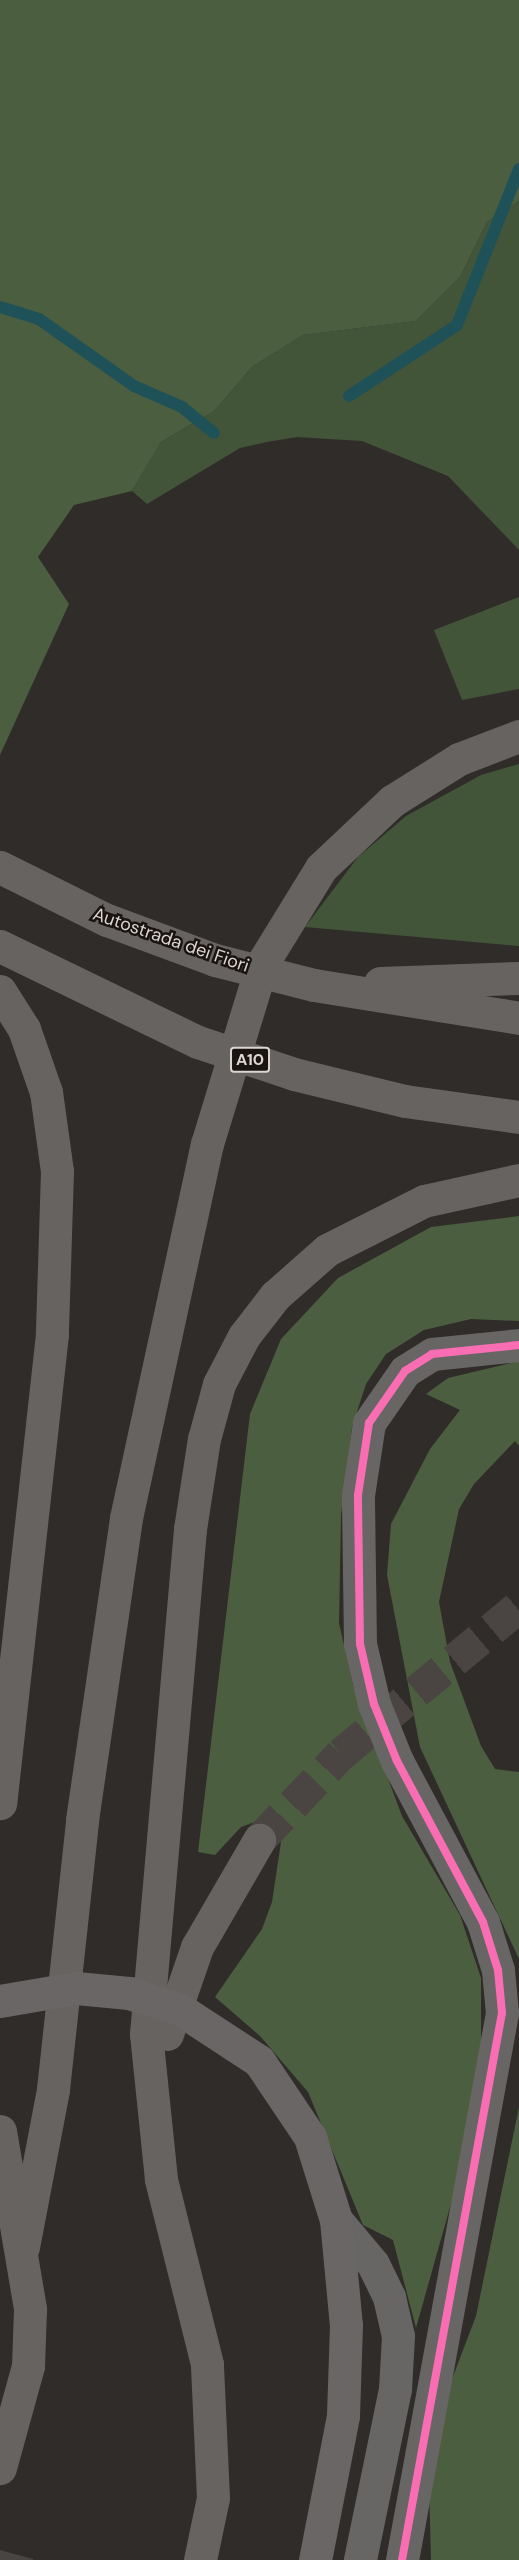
<!DOCTYPE html>
<html>
<head>
<meta charset="utf-8">
<style>
  body { margin:0 }
  #map { position:relative; width:519px; height:2560px; overflow:hidden; background:#302c2a; font-family:"DM Sans",sans-serif }
  div>[style] { position:absolute }
  .green>* { inset:0; background:#425539 }
  .forest>* { inset:0; background:#4b5e40 }
  .stream>* { height:12px; margin:-6px; padding:0 6px; transform-origin:6px; border-radius:6px; background:#1f5158 }
  .building>* { inset:0; background:#484543 }
  .motorway-tunnel>* { height:33px; margin-top:-16.5px; transform-origin:0; background:repeating-linear-gradient(90deg,#4a4543 0 33px,transparent 0 49px) }
  .minor>* { height:33px; margin:-16.5px; padding:0 16.5px; transform-origin:16.5px; border-radius:16.5px; background:#676665 }
  .primary>* { height:33px; margin:-16.5px; padding:0 16.5px; transform-origin:16.5px; border-radius:16.5px; background:#696665 }
  .motorway>* { height:33px; margin:-16.5px; padding:0 16.5px; transform-origin:16.5px; border-radius:16.5px; background:#666361 }
  .primary-bridge>* { height:33px; margin:-16.5px; padding:0 16.5px; transform-origin:16.5px; border-radius:16.5px; background:#696665 }
  .motorway-bridge>* { height:33px; margin:-16.5px; padding:0 16.5px; transform-origin:16.5px; border-radius:16.5px; background:#666361 }
  .cycleway>* { height:8px; margin:-4px; padding:0 4px; transform-origin:4px; border-radius:4px; background:#f96db3 }
  span { translate:-50% -50%; white-space:nowrap; text-align:center; line-height:1.15; -webkit-text-stroke:5px #191412; paint-order:stroke }
  .shield-label span { padding:2px 4px; background:#191412; border:2px solid; border-radius:4px; -webkit-text-stroke-width:0 }
  .shield-label { font-size:16px; color:#dcd5d2; font-weight:700 }
  .street-label { font-size:18px; color:#dcd5d2 }
</style>
</head>
<body>
<div id="map">
  <div class="green">
    <i style="clip-path:polygon(519px 201px,519px 550px,448px 476px,362px 441px,297px 437px,267px 442px,240px 448px,147px 504px,132px 491px,161px 442px,214px 411px,253px 366px,303px 335px,416px 321px,460px 277px,487px 222px)"></i>
    <i style="clip-path:polygon(519px 597px,519px 689px,462px 700px,434px 630px)"></i>
    <i style="clip-path:polygon(519px 764px,519px 946px,305px 927px,358px 857px,406px 816px,481px 775px)"></i>
  </div>
  <div class="forest">
    <i style="clip-path:polygon(0 0,519px 0,519px 201px,487px 222px,460px 277px,416px 321px,303px 335px,253px 366px,214px 411px,161px 442px,132px 491px,74px 505px,38px 557px,69px 604px,0 755px)"></i>
    <i style="clip-path:polygon(519px 1216px,519px 1321px,471px 1319px,424px 1330px,386px 1354px,366px 1384px,352px 1427px,341px 1515px,339px 1623px,353px 1685px,402px 1816px,460px 1915px,481px 1978px,481px 2045px,454px 2193px,416px 2328px,393px 2240px,363px 2225px,308px 2092px,260px 2036px,215px 1997px,262px 1929px,272px 1902px,281px 1842px,266px 1818px,241px 1827px,215px 1855px,198px 1852px,250px 1414px,281px 1339px,338px 1278px,431px 1227px)"></i>
    <i style="clip-path:polygon(519px 1361px,519px 1446px,515px 1441px,474px 1484px,459px 1509px,439px 1602px,450px 1662px,481px 1746px,495px 1769px,519px 1772px,519px 1959px,420px 1747px,387px 1575px,391px 1524px,430px 1449px,460px 1410px,426px 1394px,448px 1378px)"></i>
    <i style="clip-path:polygon(519px 2107px,519px 2560px,431px 2560px,428px 2442px,476px 2316px)"></i>
  </div>
  <div class="stream">
    <i style="left:0;top:307px;width:41px;rotate:17.1deg"></i>
    <i style="left:39px;top:319px;width:116px;rotate:35.2deg"></i>
    <i style="left:134px;top:386px;width:52px;rotate:23.6deg"></i>
    <i style="left:182px;top:407px;width:41px;rotate:39.1deg"></i>
    <i style="left:349px;top:396px;width:129px;rotate:-33.3deg"></i>
    <i style="left:457px;top:325px;width:168px;rotate:-68.3deg"></i>
  </div>
  <div class="building">
    <i style="clip-path:polygon(0 2550px,33px 2559px,33px 2560px,0 2560px)"></i>
  </div>
  <div class="motorway-tunnel">
    <i style="left:259px;top:1840px;width:119px;rotate:-46.4deg"></i>
    <i style="left:341px;top:1754px;width:231px;rotate:-39.7deg"></i>
  </div>
  <div class="minor">
    <i style="left:336px;top:2220px;width:57px;rotate:49.9deg"></i>
    <i style="left:373px;top:2264px;width:37px;rotate:64deg"></i>
    <i style="left:389px;top:2297px;width:40px;rotate:77deg"></i>
    <i style="left:398px;top:2336px;width:53px;rotate:93.2deg"></i>
    <i style="left:395px;top:2389px;width:175px;rotate:101.6deg"></i>
    <i style="left:402px;top:2560px;width:556px;rotate:-79.64deg"></i>
    <i style="left:502px;top:2013px;width:43px;rotate:-95.3deg"></i>
    <i style="left:498px;top:1970px;width:50px;rotate:-107.4deg"></i>
    <i style="left:483px;top:1922px;width:183px;rotate:-118.1deg"></i>
    <i style="left:397px;top:1761px;width:61px;rotate:-112deg"></i>
    <i style="left:374px;top:1704px;width:62px;rotate:-103.1deg"></i>
    <i style="left:360px;top:1644px;width:149px;rotate:-90.8deg"></i>
    <i style="left:358px;top:1495px;width:73px;rotate:-81.3deg"></i>
    <i style="left:369px;top:1423px;width:63px;rotate:-55.3deg"></i>
    <i style="left:405px;top:1371px;width:32px;rotate:-32deg"></i>
    <i style="left:432px;top:1354px;width:87px;rotate:-5.9deg"></i>
  </div>
  <div class="primary">
    <i style="left:310px;top:2137px;width:87px;rotate:72.6deg"></i>
    <i style="left:336px;top:2220px;width:105px;rotate:84.6deg"></i>
    <i style="left:346px;top:2325px;width:91px;rotate:91.9deg"></i>
    <i style="left:343px;top:2416px;width:147px;rotate:101deg"></i>
  </div>
  <div class="motorway">
    <i style="left:0;top:867px;width:119px;rotate:26.4deg"></i>
    <i style="left:107px;top:920px;width:115px;rotate:20.3deg"></i>
    <i style="left:215px;top:960px;width:102px;rotate:14.2deg"></i>
    <i style="left:314px;top:985px;width:208px;rotate:9.1deg"></i>
    <i style="left:321px;top:868px;width:98px;rotate:-43.3deg"></i>
    <i style="left:392px;top:801px;width:79px;rotate:-32.1deg"></i>
    <i style="left:459px;top:759px;width:64px;rotate:-21deg"></i>
    <i style="left:0;top:946px;width:220px;rotate:25.9deg"></i>
    <i style="left:198px;top:1042px;width:101px;rotate:18.4deg"></i>
    <i style="left:294px;top:1074px;width:114px;rotate:13.7deg"></i>
    <i style="left:405px;top:1101px;width:115px;rotate:8deg"></i>
    <i style="left:380px;top:983px;width:139px;rotate:-2.1deg"></i>
    <i style="left:0;top:991px;width:45px;rotate:57.7deg"></i>
    <i style="left:24px;top:1029px;width:67px;rotate:70.8deg"></i>
    <i style="left:46px;top:1092px;width:80px;rotate:82.1deg"></i>
    <i style="left:57px;top:1171px;width:163px;rotate:91.8deg"></i>
    <i style="left:52px;top:1334px;width:472px;rotate:96.3deg"></i>
    <i style="left:167px;top:2034px;width:92px;rotate:-71deg"></i>
    <i style="left:197px;top:1947px;width:124px;rotate:-59.9deg"></i>
    <i style="left:0;top:2131px;width:181px;rotate:80.4deg"></i>
    <i style="left:30px;top:2309px;width:57px;rotate:92deg"></i>
    <i style="left:28px;top:2366px;width:106px;rotate:105.4deg"></i>
    <i style="left:23px;top:2247px;width:161px;rotate:-79.2deg"></i>
    <i style="left:53px;top:2089px;width:271px;rotate:-83.8deg"></i>
    <i style="left:82px;top:1820px;width:305px;rotate:-81.7deg"></i>
    <i style="left:126px;top:1518px;width:383px;rotate:-77.8deg"></i>
    <i style="left:200px;top:2560px;width:63px;rotate:-78.2deg"></i>
    <i style="left:213px;top:2498px;width:134px;rotate:-92.6deg"></i>
    <i style="left:207px;top:2364px;width:191px;rotate:-104deg"></i>
    <i style="left:161px;top:2179px;width:146px;rotate:-95.9deg"></i>
    <i style="left:146px;top:2034px;width:507px;rotate:-85.02deg"></i>
    <i style="left:190px;top:1529px;width:91px;rotate:-81.2deg"></i>
    <i style="left:204px;top:1439px;width:57px;rotate:-74.7deg"></i>
    <i style="left:219px;top:1384px;width:54px;rotate:-62.5deg"></i>
    <i style="left:244px;top:1336px;width:51px;rotate:-52.2deg"></i>
    <i style="left:275px;top:1296px;width:69px;rotate:-41.5deg"></i>
    <i style="left:327px;top:1250px;width:109px;rotate:-26.8deg"></i>
    <i style="left:424px;top:1201px;width:97px;rotate:-12.5deg"></i>
  </div>
  <div class="primary-bridge">
    <i style="left:0;top:2001px;width:77px;rotate:-9.7deg"></i>
    <i style="left:76px;top:1988px;width:53px;rotate:5.4deg"></i>
    <i style="left:129px;top:1993px;width:55px;rotate:18.1deg"></i>
    <i style="left:181px;top:2010px;width:93px;rotate:33.2deg"></i>
    <i style="left:259px;top:2061px;width:92px;rotate:56.1deg"></i>
  </div>
  <div class="motorway-bridge">
    <i style="left:207px;top:1144px;width:188px;rotate:-73deg"></i>
    <i style="left:262px;top:964px;width:113px;rotate:-58.4deg"></i>
  </div>
  <div class="cycleway">
    <i style="left:402px;top:2560px;width:556px;rotate:-79.64deg"></i>
    <i style="left:502px;top:2013px;width:43px;rotate:-95.3deg"></i>
    <i style="left:498px;top:1970px;width:50px;rotate:-107.4deg"></i>
    <i style="left:483px;top:1922px;width:183px;rotate:-118.1deg"></i>
    <i style="left:397px;top:1761px;width:61px;rotate:-112deg"></i>
    <i style="left:374px;top:1704px;width:62px;rotate:-103.1deg"></i>
    <i style="left:360px;top:1644px;width:149px;rotate:-90.8deg"></i>
    <i style="left:358px;top:1495px;width:73px;rotate:-81.3deg"></i>
    <i style="left:369px;top:1423px;width:63px;rotate:-55.3deg"></i>
    <i style="left:405px;top:1371px;width:32px;rotate:-32deg"></i>
    <i style="left:432px;top:1354px;width:87px;rotate:-5.9deg"></i>
  </div>
  <div class="shield-label">
    <span style="left:250px;top:1060px">A10</span>
  </div>
  <div class="street-label">
    <span style="left:171px;top:940px;rotate:19deg">Autostrada dei Fiori</span>
  </div>
</div>
</body>
</html>
